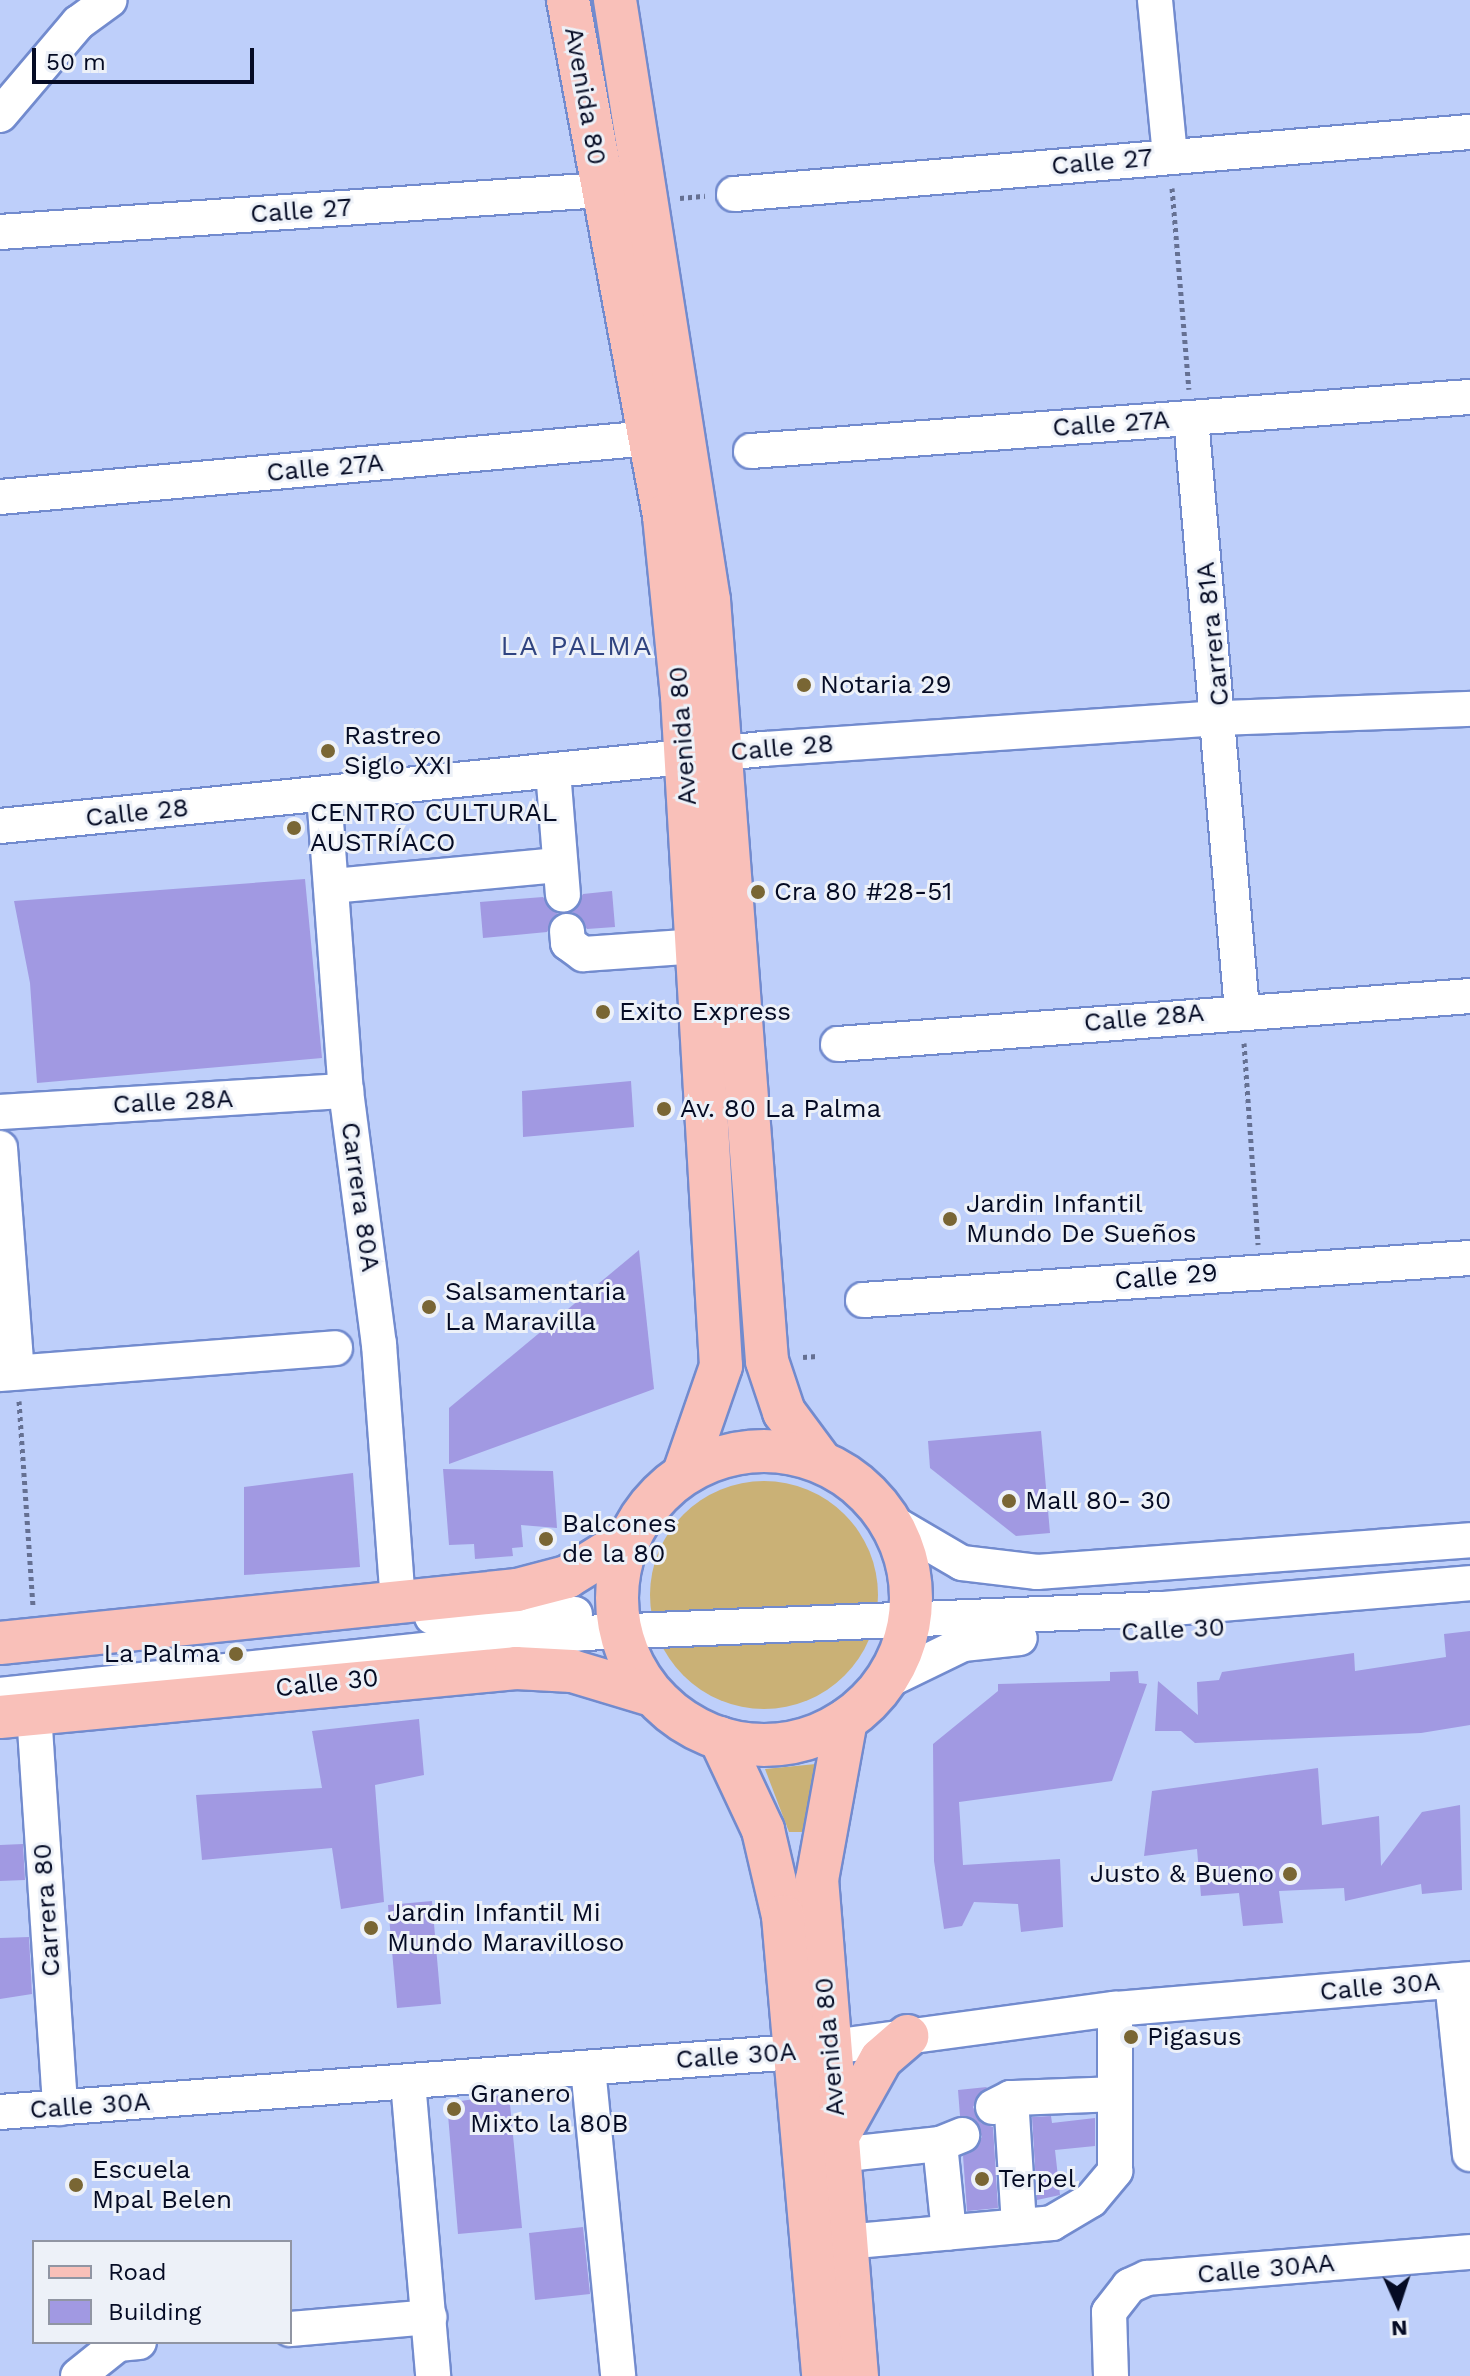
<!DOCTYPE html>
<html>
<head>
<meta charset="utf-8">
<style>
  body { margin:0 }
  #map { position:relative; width:1470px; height:2376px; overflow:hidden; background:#becffa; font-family:"Work Sans",sans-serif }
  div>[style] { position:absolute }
  .green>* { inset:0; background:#cab176 }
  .round { border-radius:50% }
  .building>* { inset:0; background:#a199e2 }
  .path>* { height:5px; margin-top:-2.5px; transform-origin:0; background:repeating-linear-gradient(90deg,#657092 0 4px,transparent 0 8px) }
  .roads { filter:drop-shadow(2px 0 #728bce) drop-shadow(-2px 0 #728bce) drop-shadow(0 2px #728bce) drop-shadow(0 -2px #728bce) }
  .minor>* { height:34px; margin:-17px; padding:0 17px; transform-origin:17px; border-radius:17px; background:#fff }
  .major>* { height:42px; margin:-21px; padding:0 21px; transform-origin:21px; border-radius:21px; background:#f9c0b9 }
  .major>.ring { margin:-21px; padding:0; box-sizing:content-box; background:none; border:42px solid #f9c0b9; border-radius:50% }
  .dots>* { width:22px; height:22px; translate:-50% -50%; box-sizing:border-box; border:4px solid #edf1f8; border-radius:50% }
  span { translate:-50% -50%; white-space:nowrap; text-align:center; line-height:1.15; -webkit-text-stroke:6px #edf1f8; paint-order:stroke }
  .street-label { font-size:26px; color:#050b24 }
  .poi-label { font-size:26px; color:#050b24 }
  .left { translate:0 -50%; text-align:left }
  .right { translate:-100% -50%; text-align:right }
  .neighbourhood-label { font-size:28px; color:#304480; letter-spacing:2px }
  .legend { position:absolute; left:32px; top:2240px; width:260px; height:104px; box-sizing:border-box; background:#edf1f8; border:2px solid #9095a3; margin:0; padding:10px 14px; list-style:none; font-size:24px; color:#050b24 }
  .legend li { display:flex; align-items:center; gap:16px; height:40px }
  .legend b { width:40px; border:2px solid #9095a3 }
  .north { position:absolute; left:1358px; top:2264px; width:80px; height:80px; -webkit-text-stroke:6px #edf1f8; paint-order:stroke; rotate:177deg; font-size:22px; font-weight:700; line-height:32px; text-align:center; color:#050b24 }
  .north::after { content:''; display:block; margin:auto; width:28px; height:36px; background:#050b24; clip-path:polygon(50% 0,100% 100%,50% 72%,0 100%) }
  .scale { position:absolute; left:32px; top:48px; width:222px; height:36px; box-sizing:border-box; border:4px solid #050b24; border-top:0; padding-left:10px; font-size:24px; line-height:28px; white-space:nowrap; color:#050b24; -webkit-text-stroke:6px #edf1f8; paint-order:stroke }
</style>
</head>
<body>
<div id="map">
  <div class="green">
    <i class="round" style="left:650px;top:1481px;width:228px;height:228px"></i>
    <i style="clip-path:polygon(816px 1764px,803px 1832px,789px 1832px,765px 1769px)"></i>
  </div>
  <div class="building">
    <i style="clip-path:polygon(305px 879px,322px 1058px,37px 1083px,30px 983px,14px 901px)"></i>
    <i style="clip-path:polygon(612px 891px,615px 927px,587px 929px,572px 912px,583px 894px)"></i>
    <i style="clip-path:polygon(543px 897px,558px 914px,547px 932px,483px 938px,480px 902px)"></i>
    <i style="clip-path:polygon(631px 1081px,634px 1127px,523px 1137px,522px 1091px)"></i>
    <i style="clip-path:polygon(639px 1250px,654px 1389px,449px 1464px,449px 1408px)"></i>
    <i style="clip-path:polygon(1041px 1431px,1050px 1533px,1016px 1536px,930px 1468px,928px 1441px)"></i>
    <i style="clip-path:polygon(443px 1469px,553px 1471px,557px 1528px,521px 1525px,523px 1547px,512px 1548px,513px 1556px,475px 1559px,474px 1544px,449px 1545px)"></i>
    <i style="clip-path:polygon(353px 1473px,360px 1567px,244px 1575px,244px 1487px)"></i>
    <i style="clip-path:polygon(1470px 1631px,1470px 1725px,1421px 1733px,1195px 1743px,1181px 1731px,1155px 1731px,1158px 1681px,1198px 1715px,1197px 1682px,1219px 1680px,1222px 1672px,1354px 1653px,1355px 1671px,1446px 1657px,1444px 1634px)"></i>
    <i style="clip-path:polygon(1138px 1671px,1139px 1683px,1147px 1684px,1112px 1781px,959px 1802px,963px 1865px,1060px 1859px,1063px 1927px,1021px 1932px,1018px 1904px,974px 1902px,962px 1926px,944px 1929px,934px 1861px,933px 1744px,998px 1691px,998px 1684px,1110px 1681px,1110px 1672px)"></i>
    <i style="clip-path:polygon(419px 1719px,424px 1775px,375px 1785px,384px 1902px,341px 1909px,332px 1848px,202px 1860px,196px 1795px,322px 1788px,312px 1731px)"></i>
    <i style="clip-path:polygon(1318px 1768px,1322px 1825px,1379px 1816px,1381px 1866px,1422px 1812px,1460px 1805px,1462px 1890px,1422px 1894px,1421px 1884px,1345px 1901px,1344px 1888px,1279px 1891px,1283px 1923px,1243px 1926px,1239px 1893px,1201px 1896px,1197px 1849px,1144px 1856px,1152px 1791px)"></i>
    <i style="clip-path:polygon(23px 1844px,25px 1880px,0 1881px,0 1845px)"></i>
    <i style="clip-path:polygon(432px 1901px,441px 2004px,397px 2008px,388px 1905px)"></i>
    <i style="clip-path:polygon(29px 1937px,32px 1994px,0 1999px,0 1938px)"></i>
    <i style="clip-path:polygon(987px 2087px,973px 2107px,981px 2123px,993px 2127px,998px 2208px,967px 2211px,963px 2156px,982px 2137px,975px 2120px,960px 2116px,958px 2090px)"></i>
    <i style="clip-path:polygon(509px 2094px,522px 2228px,458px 2234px,447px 2103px)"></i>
    <i style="clip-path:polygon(1051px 2116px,1052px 2123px,1095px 2118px,1095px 2146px,1055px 2150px,1060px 2195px,1037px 2200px,1032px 2117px)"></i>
    <i style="clip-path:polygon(583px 2227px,590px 2294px,535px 2300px,529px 2233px)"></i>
  </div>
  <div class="path">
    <i style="left:1172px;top:188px;width:202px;rotate:85.2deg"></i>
    <i style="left:680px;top:198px;width:25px;rotate:-5deg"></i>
    <i style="left:1244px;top:1043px;width:202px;rotate:86deg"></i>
    <i style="left:803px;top:1357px;width:14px;rotate:-4deg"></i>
    <i style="left:19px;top:1401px;width:206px;rotate:86.1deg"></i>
  </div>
  <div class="roads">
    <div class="minor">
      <i style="left:1155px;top:0;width:157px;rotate:84.5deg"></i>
      <i style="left:0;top:115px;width:121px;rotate:-49.7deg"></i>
      <i style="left:78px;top:23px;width:39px;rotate:-36deg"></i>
      <i style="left:734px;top:194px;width:739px;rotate:-4.82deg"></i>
      <i style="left:0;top:232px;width:602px;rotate:-4deg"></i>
      <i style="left:1191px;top:418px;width:594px;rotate:85.08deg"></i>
      <i style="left:751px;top:451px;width:721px;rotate:-4.3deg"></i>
      <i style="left:0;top:497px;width:653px;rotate:-5.19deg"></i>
      <i style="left:553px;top:771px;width:124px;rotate:85.4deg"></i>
      <i style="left:324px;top:794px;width:298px;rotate:85.8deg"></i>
      <i style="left:346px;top:1091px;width:255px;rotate:82.6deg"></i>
      <i style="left:379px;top:1344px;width:258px;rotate:85.8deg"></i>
      <i style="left:0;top:826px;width:768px;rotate:-5.76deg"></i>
      <i style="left:764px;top:749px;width:458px;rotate:-3.9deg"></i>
      <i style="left:1221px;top:718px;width:249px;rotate:-2.1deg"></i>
      <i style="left:332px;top:886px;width:229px;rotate:-5.3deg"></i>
      <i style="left:567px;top:931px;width:12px;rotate:85deg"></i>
      <i style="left:568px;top:943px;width:19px;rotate:36deg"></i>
      <i style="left:583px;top:954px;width:113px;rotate:-4deg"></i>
      <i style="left:838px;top:1044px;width:634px;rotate:-4.34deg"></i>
      <i style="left:0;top:1112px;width:347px;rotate:-3.5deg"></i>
      <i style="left:0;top:1148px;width:225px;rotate:85.7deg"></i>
      <i style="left:863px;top:1300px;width:608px;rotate:-3.96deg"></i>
      <i style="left:0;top:1374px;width:336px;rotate:-4.4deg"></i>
      <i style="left:890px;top:1521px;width:83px;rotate:30.3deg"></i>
      <i style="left:962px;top:1563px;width:76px;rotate:6.8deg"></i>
      <i style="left:1037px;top:1572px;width:434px;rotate:-4.2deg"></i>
      <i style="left:432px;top:1617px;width:143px;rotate:-1.2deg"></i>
      <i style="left:885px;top:1682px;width:87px;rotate:-26deg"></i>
      <i style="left:963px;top:1644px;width:57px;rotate:-6deg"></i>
      <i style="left:0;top:1695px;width:586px;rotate:-6.07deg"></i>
      <i style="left:583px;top:1633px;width:580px;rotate:-2.37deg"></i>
      <i style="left:1163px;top:1609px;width:308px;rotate:-4.8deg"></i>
      <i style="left:34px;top:1713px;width:396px;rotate:86.2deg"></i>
      <i style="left:1452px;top:1981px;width:174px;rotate:84.1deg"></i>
      <i style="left:588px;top:2068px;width:309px;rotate:84.4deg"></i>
      <i style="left:408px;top:2082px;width:295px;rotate:85.1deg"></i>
      <i style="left:1011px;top:2098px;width:128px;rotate:86.4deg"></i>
      <i style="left:993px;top:2107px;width:20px;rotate:-27deg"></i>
      <i style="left:1011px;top:2098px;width:103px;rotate:-2.2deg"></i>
      <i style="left:0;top:2112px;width:797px;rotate:-4.32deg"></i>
      <i style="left:795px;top:2052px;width:323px;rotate:-7.7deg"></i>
      <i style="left:1115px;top:2009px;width:356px;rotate:-4.8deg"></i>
      <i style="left:940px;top:2144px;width:89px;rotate:84.2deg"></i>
      <i style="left:838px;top:2155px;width:103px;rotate:-6.2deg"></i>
      <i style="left:940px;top:2144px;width:24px;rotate:-22deg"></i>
      <i style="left:845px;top:2242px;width:208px;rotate:-5.2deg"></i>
      <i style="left:1052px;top:2223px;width:45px;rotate:-30.5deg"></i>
      <i style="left:1091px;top:2200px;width:38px;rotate:-50deg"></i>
      <i style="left:1115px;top:2171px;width:162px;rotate:-90deg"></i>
      <i style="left:290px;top:2329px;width:140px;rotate:-4.9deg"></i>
      <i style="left:78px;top:2376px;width:51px;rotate:-38.7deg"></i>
      <i style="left:118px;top:2344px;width:21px;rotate:-5deg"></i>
      <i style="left:1111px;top:2376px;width:64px;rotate:-91.8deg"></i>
      <i style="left:1109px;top:2312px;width:33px;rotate:-52deg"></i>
      <i style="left:1129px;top:2286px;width:20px;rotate:-24deg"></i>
      <i style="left:1147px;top:2278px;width:324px;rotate:-4.6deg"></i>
    </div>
    <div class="major">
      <i style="left:568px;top:0;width:525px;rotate:79.46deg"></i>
      <i style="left:664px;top:516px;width:181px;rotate:84.3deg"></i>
      <i style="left:682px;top:696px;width:671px;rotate:86.67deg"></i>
      <i style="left:721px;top:1366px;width:113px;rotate:109.1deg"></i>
      <i style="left:615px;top:0;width:607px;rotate:81.1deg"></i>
      <i style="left:709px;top:600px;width:763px;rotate:85.64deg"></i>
      <i style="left:767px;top:1361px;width:54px;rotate:71.6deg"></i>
      <i style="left:784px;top:1412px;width:62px;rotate:53.5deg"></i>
      <i class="ring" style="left:617px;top:1451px;width:252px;height:252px"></i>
      <i style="left:0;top:1643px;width:520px;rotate:-5.85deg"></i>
      <i style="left:517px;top:1590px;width:52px;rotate:-14.6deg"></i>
      <i style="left:567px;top:1577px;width:70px;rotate:-31.7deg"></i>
      <i style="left:0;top:1717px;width:518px;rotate:-5.42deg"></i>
      <i style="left:516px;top:1668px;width:56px;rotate:3.1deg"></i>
      <i style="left:572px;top:1671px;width:84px;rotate:16.7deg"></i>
      <i style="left:846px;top:1720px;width:162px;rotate:100.3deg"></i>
      <i style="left:817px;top:1879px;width:499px;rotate:85.4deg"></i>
      <i style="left:720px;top:1738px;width:102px;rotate:64.9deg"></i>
      <i style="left:763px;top:1830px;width:88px;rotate:76.9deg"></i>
      <i style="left:783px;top:1916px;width:462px;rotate:85deg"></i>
      <i style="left:838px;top:2136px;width:88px;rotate:-60.8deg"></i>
      <i style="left:881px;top:2059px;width:35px;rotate:-41deg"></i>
    </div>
  </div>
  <div class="dots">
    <i style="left:804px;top:685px;background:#796634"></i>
    <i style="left:328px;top:751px;background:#796634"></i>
    <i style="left:294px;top:828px;background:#796634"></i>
    <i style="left:758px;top:892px;background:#796634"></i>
    <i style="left:603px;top:1012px;background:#796634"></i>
    <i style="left:664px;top:1109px;background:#796634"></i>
    <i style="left:950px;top:1219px;background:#796634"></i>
    <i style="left:429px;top:1307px;background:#796634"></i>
    <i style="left:1009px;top:1501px;background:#796634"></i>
    <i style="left:546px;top:1539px;background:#796634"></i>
    <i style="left:236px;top:1654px;background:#796634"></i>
    <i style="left:1290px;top:1874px;background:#796634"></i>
    <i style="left:371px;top:1928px;background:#796634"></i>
    <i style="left:1131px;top:2037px;background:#796634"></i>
    <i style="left:454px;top:2109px;background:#796634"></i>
    <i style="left:982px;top:2179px;background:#796634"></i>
    <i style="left:76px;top:2185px;background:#796634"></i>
  </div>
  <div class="street-label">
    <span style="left:585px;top:96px;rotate:80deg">Avenida 80</span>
    <span style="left:1102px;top:162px;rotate:-5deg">Calle 27</span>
    <span style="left:301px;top:211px;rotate:-4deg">Calle 27</span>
    <span style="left:1111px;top:424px;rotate:-4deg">Calle 27A</span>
    <span style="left:325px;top:468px;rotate:-5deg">Calle 27A</span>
    <span style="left:1213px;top:634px;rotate:-96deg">Carrera 81A</span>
    <span style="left:683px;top:736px;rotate:-94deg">Avenida 80</span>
    <span style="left:782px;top:748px;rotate:-5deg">Calle 28</span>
    <span style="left:137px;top:813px;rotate:-6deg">Calle 28</span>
    <span style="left:1144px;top:1018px;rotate:-5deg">Calle 28A</span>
    <span style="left:173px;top:1102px;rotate:-3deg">Calle 28A</span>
    <span style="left:360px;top:1197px;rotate:82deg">Carrera 80A</span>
    <span style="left:1166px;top:1277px;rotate:-5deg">Calle 29</span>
    <span style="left:1173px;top:1630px;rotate:-3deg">Calle 30</span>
    <span style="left:327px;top:1683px;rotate:-6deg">Calle 30</span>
    <span style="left:47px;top:1910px;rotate:-94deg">Carrera 80</span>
    <span style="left:1380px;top:1987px;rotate:-5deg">Calle 30A</span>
    <span style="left:830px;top:2047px;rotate:-95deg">Avenida 80</span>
    <span style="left:736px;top:2056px;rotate:-4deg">Calle 30A</span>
    <span style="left:90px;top:2106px;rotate:-4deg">Calle 30A</span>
    <span style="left:1266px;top:2269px;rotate:-5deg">Calle 30AA</span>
  </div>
  <div class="poi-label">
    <span class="left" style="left:820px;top:685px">Notaria 29</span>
    <span class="left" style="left:344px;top:751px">Rastreo<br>Siglo XXI</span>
    <span class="left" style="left:310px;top:828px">CENTRO CULTURAL<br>AUSTRÍACO</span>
    <span class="left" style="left:774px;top:892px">Cra 80 #28-51</span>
    <span class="left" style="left:619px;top:1012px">Exito Express</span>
    <span class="left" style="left:680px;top:1109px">Av. 80 La Palma</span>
    <span class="left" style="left:966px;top:1219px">Jardin Infantil<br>Mundo De Sueños</span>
    <span class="left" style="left:445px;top:1307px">Salsamentaria<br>La Maravilla</span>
    <span class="left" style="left:1025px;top:1501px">Mall 80- 30</span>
    <span class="left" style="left:562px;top:1539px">Balcones<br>de la 80</span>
    <span class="right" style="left:220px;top:1654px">La Palma</span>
    <span class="right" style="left:1274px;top:1874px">Justo &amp; Bueno</span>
    <span class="left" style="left:387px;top:1928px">Jardin Infantil Mi<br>Mundo Maravilloso</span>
    <span class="left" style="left:1147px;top:2037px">Pigasus</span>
    <span class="left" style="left:470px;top:2109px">Granero<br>Mixto la 80B</span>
    <span class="left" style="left:92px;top:2185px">Escuela<br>Mpal Belen</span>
    <span class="left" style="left:998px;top:2179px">Terpel</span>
  </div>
  <div class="neighbourhood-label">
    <span style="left:577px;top:646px">LA PALMA</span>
  </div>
  <ul class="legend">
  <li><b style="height:10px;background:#f9c0b9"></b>Road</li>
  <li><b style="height:22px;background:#a199e2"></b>Building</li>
  </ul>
  <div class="north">N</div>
  <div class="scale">50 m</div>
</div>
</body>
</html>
